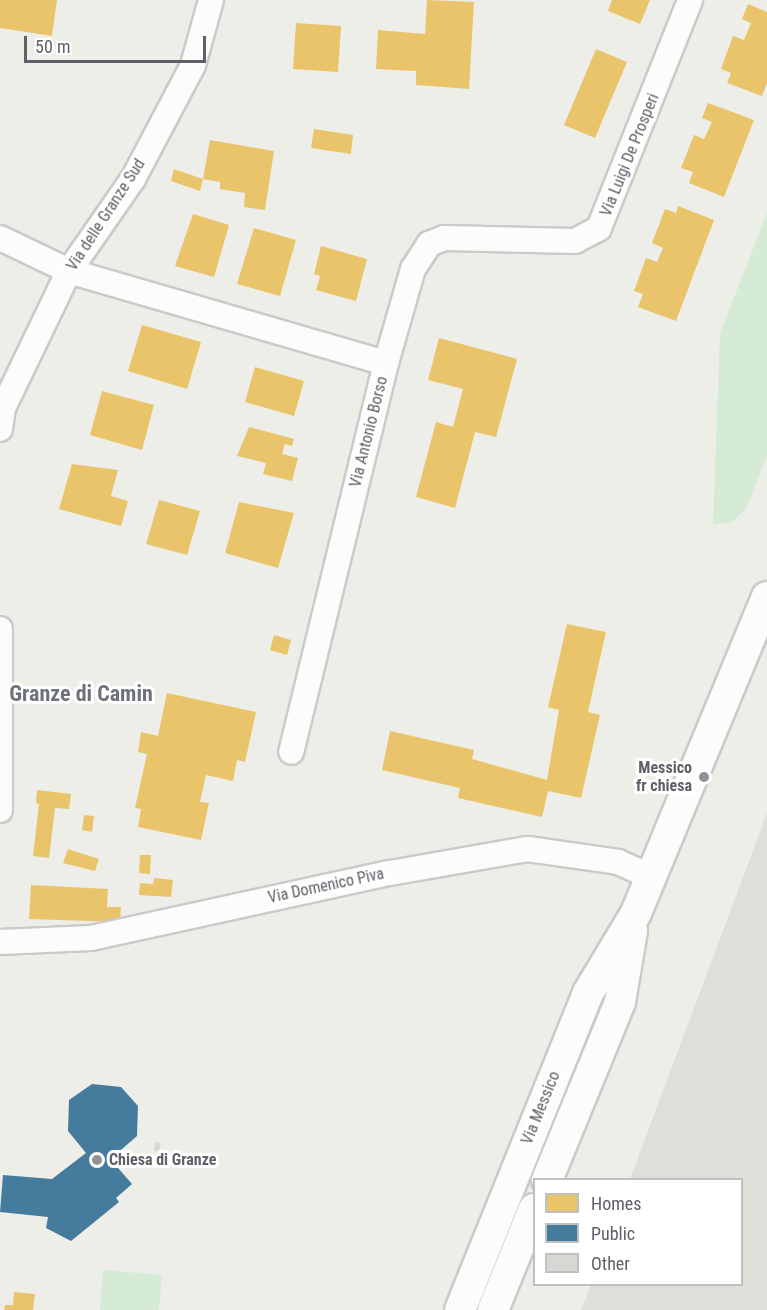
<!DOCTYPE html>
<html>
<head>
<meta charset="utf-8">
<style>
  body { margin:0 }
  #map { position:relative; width:767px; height:1310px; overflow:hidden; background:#eeeee9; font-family:"Roboto Condensed",sans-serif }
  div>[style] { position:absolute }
  .industrial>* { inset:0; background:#dfdfda }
  .green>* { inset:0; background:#d5ebd5 }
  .homes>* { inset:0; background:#e9c46a }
  .public>* { inset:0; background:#457b9d }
  .building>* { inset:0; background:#d8d7d4 }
  .roads { filter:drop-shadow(2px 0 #cacbc9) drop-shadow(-2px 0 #cacbc9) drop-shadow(0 2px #cacbc9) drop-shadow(0 -2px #cacbc9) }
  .minor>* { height:24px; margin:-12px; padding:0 12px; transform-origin:12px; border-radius:12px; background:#fcfcfc }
  .tertiary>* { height:30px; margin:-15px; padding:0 15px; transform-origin:15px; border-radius:15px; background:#fcfcfc }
  .dots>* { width:16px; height:16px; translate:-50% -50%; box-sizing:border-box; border:3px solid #fff; border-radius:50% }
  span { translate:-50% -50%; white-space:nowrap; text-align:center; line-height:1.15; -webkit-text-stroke:6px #fff; paint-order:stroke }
  .street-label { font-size:16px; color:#5d6167 }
  .poi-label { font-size:16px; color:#5d6167; font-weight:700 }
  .right { translate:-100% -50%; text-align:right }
  .left { translate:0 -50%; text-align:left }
  .district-label { font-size:22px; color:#6e7379; font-weight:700 }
  .legend { position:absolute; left:533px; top:1178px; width:210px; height:108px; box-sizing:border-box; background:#fff; border:2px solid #bec0c2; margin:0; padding:8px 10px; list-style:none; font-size:18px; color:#5d6167 }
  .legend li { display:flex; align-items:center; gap:12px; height:30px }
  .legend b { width:30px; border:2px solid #bec0c2 }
  .scale { position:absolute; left:24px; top:36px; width:182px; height:27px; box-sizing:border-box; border:3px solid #5d6167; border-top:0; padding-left:8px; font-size:18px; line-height:21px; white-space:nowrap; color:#5d6167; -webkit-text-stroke:4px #fff; paint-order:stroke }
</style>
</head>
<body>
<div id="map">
  <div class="industrial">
    <i style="clip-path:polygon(767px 813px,767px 1310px,581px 1310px,591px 1285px,742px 1284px,742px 1180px,630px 1179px)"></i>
  </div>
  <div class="green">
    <i style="clip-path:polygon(767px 213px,767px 456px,746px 509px,732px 522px,713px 525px,720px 333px)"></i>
    <i style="clip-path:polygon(103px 1270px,162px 1275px,159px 1310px,100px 1310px)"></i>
  </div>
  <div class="homes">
    <i style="clip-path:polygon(0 0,57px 0,52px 36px,0 28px)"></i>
    <i style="clip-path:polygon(427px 0,474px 2px,469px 89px,416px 85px,416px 71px,376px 69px,378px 30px,425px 34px)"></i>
    <i style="clip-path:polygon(612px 0,650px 0,640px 24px,608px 11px)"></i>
    <i style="clip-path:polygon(748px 4px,767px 12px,767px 83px,762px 96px,727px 83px,731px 73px,721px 69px,733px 36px,744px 40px,751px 23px,742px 19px)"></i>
    <i style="clip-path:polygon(296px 23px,341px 26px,338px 72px,293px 69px)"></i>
    <i style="clip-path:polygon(596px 49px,627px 62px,595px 138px,564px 125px)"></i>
    <i style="clip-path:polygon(708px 103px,754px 120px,724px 197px,689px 183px,693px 172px,681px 168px,694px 135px,704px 139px,712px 122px,702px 118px)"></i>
    <i style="clip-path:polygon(314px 129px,353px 135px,351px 154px,311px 148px)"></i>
    <i style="clip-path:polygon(210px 140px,274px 151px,265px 210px,244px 207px,245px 193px,220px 189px,220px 182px,203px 179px)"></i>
    <i style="clip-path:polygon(174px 169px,203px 179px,200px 191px,171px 181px)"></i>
    <i style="clip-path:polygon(678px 206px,714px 220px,676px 321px,638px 307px,643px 294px,634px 291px,646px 258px,657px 262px,663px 248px,652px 243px,665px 209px,676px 213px)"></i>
    <i style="clip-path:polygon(193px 214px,229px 225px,214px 277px,175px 266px)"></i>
    <i style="clip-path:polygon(254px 228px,296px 240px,280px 296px,237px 284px)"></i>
    <i style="clip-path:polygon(321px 246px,367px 259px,356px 301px,316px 290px,320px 276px,314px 274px)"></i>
    <i style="clip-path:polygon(142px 325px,201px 342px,187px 389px,128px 371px)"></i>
    <i style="clip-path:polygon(439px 338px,517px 359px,496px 437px,475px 432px,455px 508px,416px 497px,436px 422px,453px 427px,463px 389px,428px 380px)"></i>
    <i style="clip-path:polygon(255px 367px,304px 381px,294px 416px,245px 402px)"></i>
    <i style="clip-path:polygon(102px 391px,154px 405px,142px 450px,90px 435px)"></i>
    <i style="clip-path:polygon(249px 427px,294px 439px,292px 446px,285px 444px,282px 454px,298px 458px,292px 481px,263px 474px,266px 463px,237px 456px)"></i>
    <i style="clip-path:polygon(72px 464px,118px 470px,111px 496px,128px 501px,121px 526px,59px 509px)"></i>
    <i style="clip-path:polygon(159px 500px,200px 511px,187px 555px,146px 544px)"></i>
    <i style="clip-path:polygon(239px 502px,294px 513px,278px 568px,225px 553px)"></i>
    <i style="clip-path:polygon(567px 624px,606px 632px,588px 712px,600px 715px,581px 798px,548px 791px,542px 817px,458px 798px,460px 788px,382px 770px,390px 731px,474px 750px,472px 759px,547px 780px,559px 710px,548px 707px)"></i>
    <i style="clip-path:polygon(274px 635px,291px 640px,287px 655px,270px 650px)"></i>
    <i style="clip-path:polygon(167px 693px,256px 712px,245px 762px,237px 760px,233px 781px,206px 775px,200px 802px,209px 803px,201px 840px,138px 827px,141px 809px,135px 808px,147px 754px,138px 752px,141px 732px,158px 736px)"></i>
    <i style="clip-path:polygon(37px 790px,71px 794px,69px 809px,55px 808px,49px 858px,33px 856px,39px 804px,36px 803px)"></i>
    <i style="clip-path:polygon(84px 815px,94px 816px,92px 832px,82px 830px)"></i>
    <i style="clip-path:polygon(68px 849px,99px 859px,95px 871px,63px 863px)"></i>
    <i style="clip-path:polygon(140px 855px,151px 855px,150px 874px,139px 873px)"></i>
    <i style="clip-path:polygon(154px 878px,173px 880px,171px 897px,139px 895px,140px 883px,153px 884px)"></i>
    <i style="clip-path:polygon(31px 885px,108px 889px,107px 907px,121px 907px,120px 922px,29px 919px)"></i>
    <i style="clip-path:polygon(14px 1292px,35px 1294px,33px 1310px,4px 1310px,5px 1305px,13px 1305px)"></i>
  </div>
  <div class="public">
    <i style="clip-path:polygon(92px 1084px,121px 1087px,138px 1106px,137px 1136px,114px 1156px,122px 1165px,118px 1168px,132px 1184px,116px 1198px,119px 1202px,71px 1241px,46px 1228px,48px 1217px,0 1212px,3px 1175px,52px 1179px,86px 1153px,68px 1131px,69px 1100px)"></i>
  </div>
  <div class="building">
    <i style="clip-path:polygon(155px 1142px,161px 1143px,159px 1152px,154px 1151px)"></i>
  </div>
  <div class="roads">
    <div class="minor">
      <i style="left:0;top:238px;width:76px;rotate:25.6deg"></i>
      <i style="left:69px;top:271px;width:330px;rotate:16.2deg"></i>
      <i style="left:386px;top:363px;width:400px;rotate:103.7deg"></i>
      <i style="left:386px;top:363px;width:98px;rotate:-74deg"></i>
      <i style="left:413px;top:269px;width:30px;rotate:-57deg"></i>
      <i style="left:429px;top:244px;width:16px;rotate:-22deg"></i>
      <i style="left:444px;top:238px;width:131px;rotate:1.3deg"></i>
      <i style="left:575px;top:241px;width:27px;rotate:-28deg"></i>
      <i style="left:599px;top:228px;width:245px;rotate:-68.2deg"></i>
      <i style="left:0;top:429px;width:21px;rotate:-82deg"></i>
      <i style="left:3px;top:408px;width:152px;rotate:-64.3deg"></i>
      <i style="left:69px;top:271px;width:112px;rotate:-55.2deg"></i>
      <i style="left:133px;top:179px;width:129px;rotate:-62.2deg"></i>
      <i style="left:193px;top:65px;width:67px;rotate:-74.5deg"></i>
      <i style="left:0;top:629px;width:181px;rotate:90deg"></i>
      <i style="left:0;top:942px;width:91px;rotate:-2.5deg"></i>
      <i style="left:91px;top:938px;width:306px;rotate:-12.3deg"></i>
      <i style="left:390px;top:873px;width:140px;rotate:-9.9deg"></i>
      <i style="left:528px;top:849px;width:91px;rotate:8.2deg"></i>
      <i style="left:618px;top:862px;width:36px;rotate:24deg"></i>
    </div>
    <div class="tertiary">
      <i style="left:547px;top:1180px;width:192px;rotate:-67.7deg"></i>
      <i style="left:620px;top:1002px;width:72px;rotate:-80.4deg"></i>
      <i style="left:460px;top:1310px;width:342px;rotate:-68deg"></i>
      <i style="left:588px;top:993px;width:93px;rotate:-59deg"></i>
      <i style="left:636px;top:913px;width:342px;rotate:-67.5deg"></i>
      <i style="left:493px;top:1310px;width:109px;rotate:-67.9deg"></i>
    </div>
  </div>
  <div class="dots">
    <i style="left:704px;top:777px;background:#909294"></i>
    <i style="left:97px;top:1160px;background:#909294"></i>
  </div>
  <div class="street-label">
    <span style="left:630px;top:155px;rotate:-68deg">Via Luigi De Prosperi</span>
    <span style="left:106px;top:215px;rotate:-57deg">Via delle Granze Sud</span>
    <span style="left:369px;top:432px;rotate:-76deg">Via Antonio Borso</span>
    <span style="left:326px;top:886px;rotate:-12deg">Via Domenico Piva</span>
    <span style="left:541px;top:1108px;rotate:-68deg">Via Messico</span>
  </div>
  <div class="poi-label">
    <span class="right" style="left:692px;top:777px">Messico<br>fr chiesa</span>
    <span class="left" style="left:109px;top:1160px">Chiesa di Granze</span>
  </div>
  <div class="district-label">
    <span style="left:81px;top:694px">Granze di Camin</span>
  </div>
  <ul class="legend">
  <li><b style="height:16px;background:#e9c46a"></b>Homes</li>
  <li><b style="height:16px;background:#457b9d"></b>Public</li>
  <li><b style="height:16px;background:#d8d7d4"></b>Other</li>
  </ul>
  <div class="scale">50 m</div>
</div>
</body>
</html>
